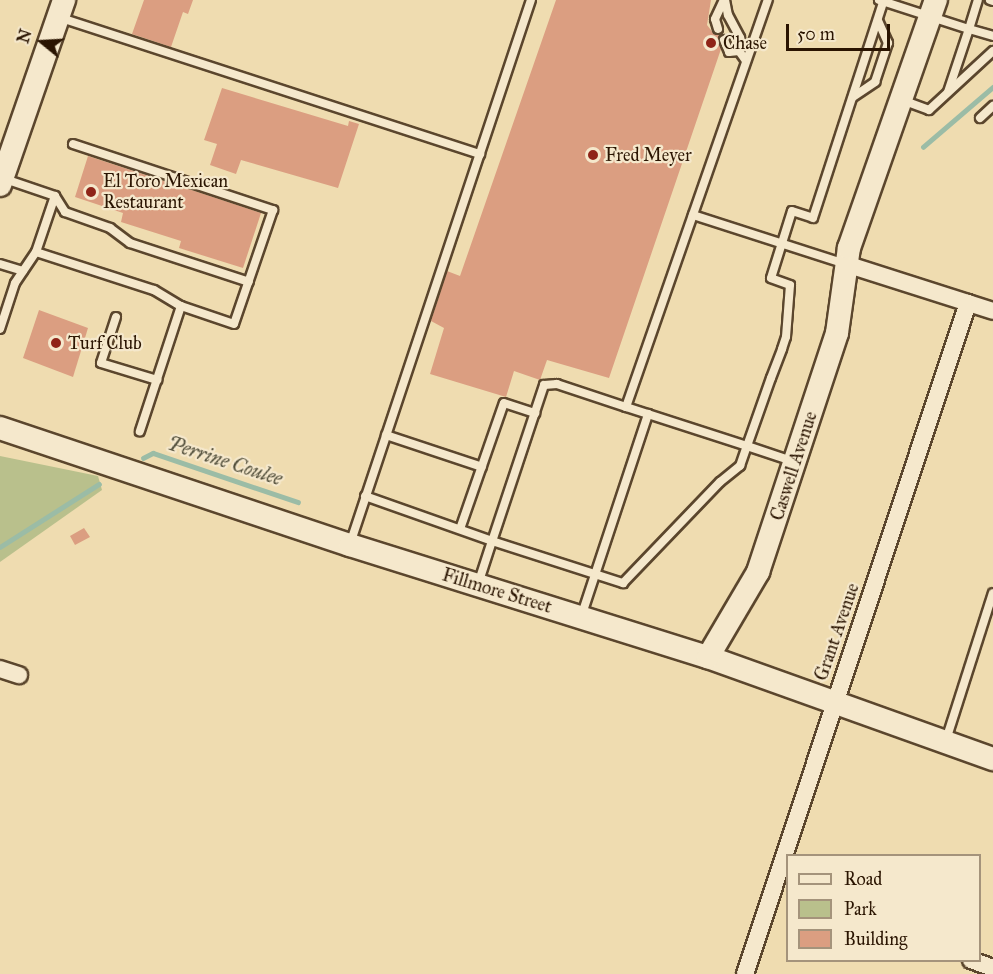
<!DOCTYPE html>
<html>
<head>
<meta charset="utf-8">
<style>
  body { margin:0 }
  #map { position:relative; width:993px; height:974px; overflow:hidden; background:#efdcb0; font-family:"IM FELL Great Primer",serif }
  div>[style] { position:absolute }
  .green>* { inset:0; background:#b9c08c }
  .stream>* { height:4.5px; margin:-2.25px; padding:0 2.25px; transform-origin:2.25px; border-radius:2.25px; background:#9bbca6 }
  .building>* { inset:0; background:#db9e81 }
  .roads { filter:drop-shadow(2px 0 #5b462d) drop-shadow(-2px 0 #5b462d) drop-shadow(0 2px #5b462d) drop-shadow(0 -2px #5b462d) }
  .lane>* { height:8px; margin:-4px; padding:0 4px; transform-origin:4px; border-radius:4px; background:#f5e8cc }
  .street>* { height:16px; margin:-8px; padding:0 8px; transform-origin:8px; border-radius:8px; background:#f5e8cc }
  .secondary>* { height:22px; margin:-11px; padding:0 11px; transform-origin:11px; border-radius:11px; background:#f5e8cc }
  .dots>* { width:16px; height:16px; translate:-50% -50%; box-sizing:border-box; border:3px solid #f5e8cc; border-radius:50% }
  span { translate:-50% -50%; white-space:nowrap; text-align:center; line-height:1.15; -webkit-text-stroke:4.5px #f5e8cc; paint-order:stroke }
  .poi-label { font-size:18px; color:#2a1401 }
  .left { translate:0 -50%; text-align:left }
  .street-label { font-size:18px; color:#2a1401 }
  .water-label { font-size:20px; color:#524f3b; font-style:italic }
  .legend { position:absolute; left:786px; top:854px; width:195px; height:108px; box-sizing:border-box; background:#f5e8cc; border:2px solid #a4937b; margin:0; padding:8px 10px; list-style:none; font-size:18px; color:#2a1401 }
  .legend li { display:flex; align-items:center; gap:12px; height:30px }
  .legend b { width:30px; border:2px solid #a4937b }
  .north { position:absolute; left:12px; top:12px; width:60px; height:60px; -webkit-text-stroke:4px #f5e8cc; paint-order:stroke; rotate:288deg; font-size:16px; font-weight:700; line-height:24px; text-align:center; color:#2a1401 }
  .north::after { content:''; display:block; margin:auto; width:21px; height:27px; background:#2a1401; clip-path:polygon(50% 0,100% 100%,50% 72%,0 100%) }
  .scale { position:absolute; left:786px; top:24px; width:104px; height:27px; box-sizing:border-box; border:3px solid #2a1401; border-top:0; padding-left:8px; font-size:18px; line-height:21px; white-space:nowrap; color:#2a1401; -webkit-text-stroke:4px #f5e8cc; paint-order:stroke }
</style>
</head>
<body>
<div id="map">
  <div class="green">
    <i style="clip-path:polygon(0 456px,98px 476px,102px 490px,0 562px)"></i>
  </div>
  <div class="stream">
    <i style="left:923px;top:147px;width:92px;rotate:-40.6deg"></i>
    <i style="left:143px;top:458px;width:11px;rotate:-27deg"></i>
    <i style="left:153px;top:453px;width:153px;rotate:18.7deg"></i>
    <i style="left:0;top:547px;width:117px;rotate:-32.5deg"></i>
  </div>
  <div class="building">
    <i style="clip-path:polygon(144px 0,193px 0,188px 14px,183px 12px,171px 47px,132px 34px)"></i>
    <i style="clip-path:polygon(556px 0,711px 0,707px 25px,714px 34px,721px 35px,718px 40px,721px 49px,609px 378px,547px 360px,540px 380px,514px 371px,506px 397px,430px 374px,444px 328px,431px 321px,447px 271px,460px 276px)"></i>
    <i style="clip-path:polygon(222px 88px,348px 126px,349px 121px,359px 124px,338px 188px,241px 160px,236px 174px,210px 165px,217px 144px,204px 140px)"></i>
    <i style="clip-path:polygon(88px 156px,261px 213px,243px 268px,179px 248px,181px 241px,121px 222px,123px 213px,75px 197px)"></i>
    <i style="clip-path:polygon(39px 310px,88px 328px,73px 377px,23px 358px)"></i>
    <i style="clip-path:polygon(84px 528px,90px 537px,75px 545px,70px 536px)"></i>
  </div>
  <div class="roads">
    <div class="lane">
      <i style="left:725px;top:0;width:15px;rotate:79deg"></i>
      <i style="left:728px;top:15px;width:26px;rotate:62deg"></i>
      <i style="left:740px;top:38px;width:13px;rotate:94deg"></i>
      <i style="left:739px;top:51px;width:12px;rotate:55deg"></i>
      <i style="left:879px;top:0;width:95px;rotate:17.9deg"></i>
      <i style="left:969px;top:29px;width:30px;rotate:-73deg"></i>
      <i style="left:990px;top:0;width:3px;rotate:18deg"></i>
      <i style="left:58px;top:17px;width:444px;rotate:18deg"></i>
      <i style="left:718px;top:29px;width:10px;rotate:-107deg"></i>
      <i style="left:715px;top:19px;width:21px;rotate:-65deg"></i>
      <i style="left:724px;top:40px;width:13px;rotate:67deg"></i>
      <i style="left:729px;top:52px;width:10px;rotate:-6deg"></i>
      <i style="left:948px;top:92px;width:66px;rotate:-71.6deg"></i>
      <i style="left:969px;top:29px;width:25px;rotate:16deg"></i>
      <i style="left:853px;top:97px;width:27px;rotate:-34deg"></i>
      <i style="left:875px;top:82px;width:41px;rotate:-71.6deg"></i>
      <i style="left:888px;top:43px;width:24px;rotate:-114deg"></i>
      <i style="left:902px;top:100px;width:29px;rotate:20deg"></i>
      <i style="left:929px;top:110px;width:87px;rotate:-42.7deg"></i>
      <i style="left:980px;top:118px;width:18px;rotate:-43deg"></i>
      <i style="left:73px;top:144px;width:211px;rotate:18.3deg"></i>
      <i style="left:273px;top:210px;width:120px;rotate:108.9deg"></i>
      <i style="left:234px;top:324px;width:56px;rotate:-161.2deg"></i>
      <i style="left:181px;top:306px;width:132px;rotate:108.2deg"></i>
      <i style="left:2px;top:178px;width:56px;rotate:18.8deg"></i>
      <i style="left:55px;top:196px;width:19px;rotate:58deg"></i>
      <i style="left:65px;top:212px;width:48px;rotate:19.6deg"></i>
      <i style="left:110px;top:228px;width:25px;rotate:37deg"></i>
      <i style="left:130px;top:243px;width:125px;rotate:18.1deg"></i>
      <i style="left:693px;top:215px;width:161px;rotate:17.8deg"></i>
      <i style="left:36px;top:252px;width:124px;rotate:17.9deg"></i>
      <i style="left:154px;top:290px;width:31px;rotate:31deg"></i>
      <i style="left:0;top:264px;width:24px;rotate:17deg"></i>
      <i style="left:116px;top:317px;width:48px;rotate:108.1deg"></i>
      <i style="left:101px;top:363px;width:59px;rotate:16.9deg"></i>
      <i style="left:0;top:329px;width:48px;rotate:-71.9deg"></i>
      <i style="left:15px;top:283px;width:37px;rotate:-56deg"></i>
      <i style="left:36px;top:252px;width:59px;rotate:-71.3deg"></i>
      <i style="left:626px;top:407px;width:431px;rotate:-70.8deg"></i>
      <i style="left:386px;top:435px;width:101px;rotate:18.4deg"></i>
      <i style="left:792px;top:461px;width:47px;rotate:-161.6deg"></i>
      <i style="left:747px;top:446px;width:127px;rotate:-162.1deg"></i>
      <i style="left:626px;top:407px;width:73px;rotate:-161.6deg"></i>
      <i style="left:557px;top:384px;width:13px;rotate:176deg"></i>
      <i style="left:544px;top:385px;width:164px;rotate:108.4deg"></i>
      <i style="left:492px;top:541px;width:138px;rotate:17.8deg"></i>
      <i style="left:623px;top:583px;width:140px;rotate:-46.2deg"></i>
      <i style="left:720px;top:482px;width:26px;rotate:-39deg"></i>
      <i style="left:740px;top:466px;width:21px;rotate:-71deg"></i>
      <i style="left:747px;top:446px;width:72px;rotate:-70.6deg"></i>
      <i style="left:771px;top:378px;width:31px;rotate:-69deg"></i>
      <i style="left:782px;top:349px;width:13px;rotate:-72deg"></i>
      <i style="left:786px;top:337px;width:52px;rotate:-85.6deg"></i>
      <i style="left:790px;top:285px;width:20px;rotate:-160deg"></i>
      <i style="left:771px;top:278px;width:70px;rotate:-72.6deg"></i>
      <i style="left:792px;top:211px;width:22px;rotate:18deg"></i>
      <i style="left:813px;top:218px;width:229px;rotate:-72deg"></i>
      <i style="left:365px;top:496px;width:135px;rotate:19.5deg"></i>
      <i style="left:492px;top:541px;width:45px;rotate:108deg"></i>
      <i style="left:460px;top:529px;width:133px;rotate:-70.8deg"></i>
      <i style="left:504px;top:403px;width:33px;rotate:18deg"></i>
      <i style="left:350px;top:544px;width:573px;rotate:-71.6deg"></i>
      <i style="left:581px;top:617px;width:214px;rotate:-71.7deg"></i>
      <i style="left:946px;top:740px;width:154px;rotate:-72.3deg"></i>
    </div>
    <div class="street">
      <i style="left:846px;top:264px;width:154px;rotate:17.7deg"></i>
      <i style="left:0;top:669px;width:20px;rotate:18deg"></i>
      <i style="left:971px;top:960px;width:23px;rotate:20deg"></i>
      <i style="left:745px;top:974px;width:707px;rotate:-71.62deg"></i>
    </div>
    <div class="secondary">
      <i style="left:0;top:185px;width:196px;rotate:-70.9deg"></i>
      <i style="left:0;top:428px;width:369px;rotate:18.5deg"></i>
      <i style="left:350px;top:545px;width:375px;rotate:17.4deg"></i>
      <i style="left:708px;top:657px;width:303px;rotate:19.7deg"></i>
      <i style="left:708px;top:657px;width:99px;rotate:-59.5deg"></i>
      <i style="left:758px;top:572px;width:252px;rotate:-71.7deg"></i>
      <i style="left:837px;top:333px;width:86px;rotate:-82deg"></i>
      <i style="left:849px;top:248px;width:263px;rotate:-70.7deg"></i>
    </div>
  </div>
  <div class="dots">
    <i style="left:711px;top:43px;background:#8f2418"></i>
    <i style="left:593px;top:155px;background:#8f2418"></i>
    <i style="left:91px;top:192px;background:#8f2418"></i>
    <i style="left:56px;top:343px;background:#8f2418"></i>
  </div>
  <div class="poi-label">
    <span class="left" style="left:723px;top:43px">Chase</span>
    <span class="left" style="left:605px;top:155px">Fred Meyer</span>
    <span class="left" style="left:103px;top:192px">El Toro Mexican<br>Restaurant</span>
    <span class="left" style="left:68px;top:343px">Turf Club</span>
  </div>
  <div class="street-label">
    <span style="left:794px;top:466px;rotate:-72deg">Caswell Avenue</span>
    <span style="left:497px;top:591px;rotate:17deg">Fillmore Street</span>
    <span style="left:837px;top:632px;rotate:-71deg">Grant Avenue</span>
  </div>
  <div class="water-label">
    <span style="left:225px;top:461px;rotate:18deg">Perrine Coulee</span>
  </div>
  <ul class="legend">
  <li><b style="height:8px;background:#f5e8cc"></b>Road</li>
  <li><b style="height:16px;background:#b9c08c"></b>Park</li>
  <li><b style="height:16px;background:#db9e81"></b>Building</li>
  </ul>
  <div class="north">N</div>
  <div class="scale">50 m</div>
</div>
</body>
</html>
